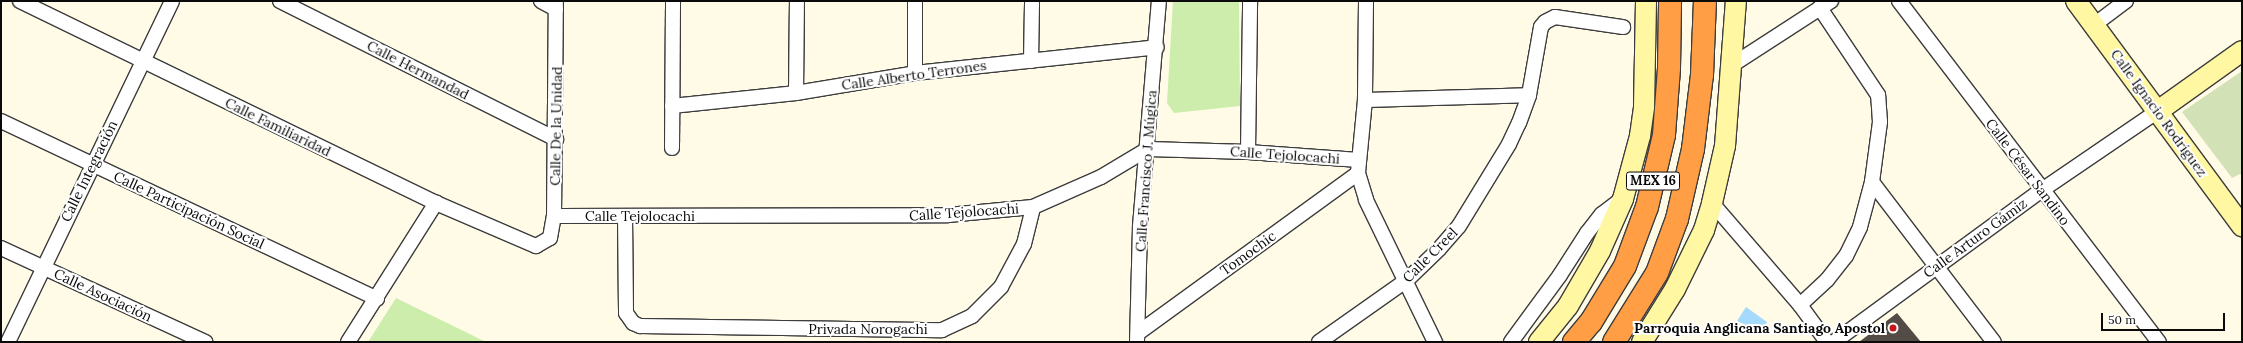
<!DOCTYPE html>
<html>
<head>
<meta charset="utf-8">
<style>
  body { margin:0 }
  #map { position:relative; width:2243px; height:343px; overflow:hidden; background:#fffbe6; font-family:Lora,serif }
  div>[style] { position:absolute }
  .green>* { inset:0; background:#ccedac }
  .cemetery>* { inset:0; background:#d3e2b6 }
  .water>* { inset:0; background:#a5dafd }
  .building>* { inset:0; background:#534b45 }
  .roads { filter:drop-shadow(1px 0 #3d3d3d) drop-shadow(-1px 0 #3d3d3d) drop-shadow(0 1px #3d3d3d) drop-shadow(0 -1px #3d3d3d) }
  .street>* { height:14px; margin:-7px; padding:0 7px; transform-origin:7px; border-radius:7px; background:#fff }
  .secondary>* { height:20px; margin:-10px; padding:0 10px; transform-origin:10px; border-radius:10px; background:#fff7a1 }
  .highway>* { height:22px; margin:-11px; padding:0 11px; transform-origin:11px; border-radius:11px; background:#ff9e44 }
  .dots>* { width:11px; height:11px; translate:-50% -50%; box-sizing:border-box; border:2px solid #fff; border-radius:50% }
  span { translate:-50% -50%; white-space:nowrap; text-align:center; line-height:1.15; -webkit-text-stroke:4px #fff; paint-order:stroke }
  .shield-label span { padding:1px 3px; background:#fff; border:1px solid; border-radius:3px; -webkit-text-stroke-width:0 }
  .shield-label { font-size:13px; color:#0a0a0a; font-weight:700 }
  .street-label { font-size:14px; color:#0a0a0a }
  .poi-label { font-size:14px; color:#0a0a0a; font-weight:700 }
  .right { translate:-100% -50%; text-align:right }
  .frame { position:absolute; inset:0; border:2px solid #0a0a0a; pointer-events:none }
  .scale { position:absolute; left:2101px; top:313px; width:124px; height:18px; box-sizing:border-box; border:2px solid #0a0a0a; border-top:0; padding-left:5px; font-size:12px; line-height:14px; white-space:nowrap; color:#0a0a0a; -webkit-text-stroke:3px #fff; paint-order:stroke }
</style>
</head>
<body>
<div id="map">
  <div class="green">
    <i style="clip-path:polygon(1173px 1px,1239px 1px,1240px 106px,1174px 113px,1167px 103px)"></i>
    <i style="clip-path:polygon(396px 298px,486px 342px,368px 342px)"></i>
  </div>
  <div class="cemetery">
    <i style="clip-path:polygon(2242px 71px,2242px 176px,2240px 174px,2232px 178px,2182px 112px)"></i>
  </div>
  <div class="water">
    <i style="clip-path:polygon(1746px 307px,1767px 322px,1761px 332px,1737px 321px)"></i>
  </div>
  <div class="building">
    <i style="clip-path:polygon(1897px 313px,1921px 342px,1859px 342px)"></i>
  </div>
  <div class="roads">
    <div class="street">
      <i style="left:20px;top:1px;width:462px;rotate:25.9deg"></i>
      <i style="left:436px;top:203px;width:109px;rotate:23.3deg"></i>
      <i style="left:536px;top:246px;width:16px;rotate:-30deg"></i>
      <i style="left:550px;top:238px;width:22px;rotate:-80deg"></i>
      <i style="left:554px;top:216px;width:215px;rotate:-89.5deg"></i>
      <i style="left:280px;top:1px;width:309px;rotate:26.6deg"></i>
      <i style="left:541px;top:1px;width:17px;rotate:28deg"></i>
      <i style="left:1366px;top:1px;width:99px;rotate:90.6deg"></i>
      <i style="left:1365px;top:100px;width:73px;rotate:95.5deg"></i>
      <i style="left:1358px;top:173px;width:28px;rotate:73deg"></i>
      <i style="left:1366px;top:200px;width:158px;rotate:64.1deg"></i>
      <i style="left:1899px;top:1px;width:429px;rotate:52.7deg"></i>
      <i style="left:2094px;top:25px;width:40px;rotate:-37deg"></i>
      <i style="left:1031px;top:61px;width:60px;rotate:-89deg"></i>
      <i style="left:1732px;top:65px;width:118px;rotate:-32.9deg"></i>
      <i style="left:915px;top:73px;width:72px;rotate:-90deg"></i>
      <i style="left:796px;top:93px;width:92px;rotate:-89.4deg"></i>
      <i style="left:1365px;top:100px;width:164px;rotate:-1.7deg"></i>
      <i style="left:672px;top:106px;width:125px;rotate:-6deg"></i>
      <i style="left:796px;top:93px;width:121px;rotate:-9.5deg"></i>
      <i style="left:915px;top:73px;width:243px;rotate:-6.1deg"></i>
      <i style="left:1px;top:121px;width:416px;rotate:25.3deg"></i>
      <i style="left:672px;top:148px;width:147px;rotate:-89.6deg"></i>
      <i style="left:1248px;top:152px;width:151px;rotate:-89.2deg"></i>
      <i style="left:1872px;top:182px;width:201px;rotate:52.7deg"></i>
      <i style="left:1712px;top:203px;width:135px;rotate:49.2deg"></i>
      <i style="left:1800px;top:305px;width:46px;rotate:53.9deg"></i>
      <i style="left:554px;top:216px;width:394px;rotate:-0.1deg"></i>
      <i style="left:948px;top:215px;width:85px;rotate:-5.4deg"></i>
      <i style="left:1033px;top:207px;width:74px;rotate:-23.8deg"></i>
      <i style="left:1101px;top:177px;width:55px;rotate:-30.8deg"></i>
      <i style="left:1148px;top:149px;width:100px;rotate:1.7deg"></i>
      <i style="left:1248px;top:152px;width:111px;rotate:4.1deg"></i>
      <i style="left:625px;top:216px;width:97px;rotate:89.4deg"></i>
      <i style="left:626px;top:313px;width:12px;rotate:55deg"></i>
      <i style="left:633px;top:323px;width:8px;rotate:23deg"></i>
      <i style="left:640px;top:326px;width:302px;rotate:0.8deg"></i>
      <i style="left:942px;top:330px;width:33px;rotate:-25deg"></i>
      <i style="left:972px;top:316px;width:41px;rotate:-45deg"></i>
      <i style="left:1001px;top:287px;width:49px;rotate:-61.9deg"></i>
      <i style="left:1024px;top:244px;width:38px;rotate:-76deg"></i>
      <i style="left:1px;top:248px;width:225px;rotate:24.7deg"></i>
      <i style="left:1800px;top:305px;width:37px;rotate:-43deg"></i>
      <i style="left:1827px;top:280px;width:31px;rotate:-52deg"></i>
      <i style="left:1846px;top:256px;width:32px;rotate:-64deg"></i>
      <i style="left:1860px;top:227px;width:47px;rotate:-75.1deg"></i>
      <i style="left:1872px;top:182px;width:61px;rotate:-82.4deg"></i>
      <i style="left:1880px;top:122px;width:27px;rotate:-94deg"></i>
      <i style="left:1878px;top:95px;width:105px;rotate:-123.7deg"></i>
      <i style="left:1138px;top:333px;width:272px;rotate:-36deg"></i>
      <i style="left:8px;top:342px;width:378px;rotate:-64.3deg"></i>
      <i style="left:348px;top:342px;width:165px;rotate:-57.7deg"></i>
      <i style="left:1137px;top:342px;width:116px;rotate:-88.5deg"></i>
      <i style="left:1140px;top:226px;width:226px;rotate:-85.2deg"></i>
      <i style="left:1319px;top:342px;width:108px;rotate:-35.2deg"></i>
      <i style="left:1407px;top:280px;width:45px;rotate:-44.1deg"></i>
      <i style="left:1439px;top:249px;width:30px;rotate:-49deg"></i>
      <i style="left:1459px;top:226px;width:96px;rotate:-58.6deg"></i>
      <i style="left:1509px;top:144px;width:23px;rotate:-65deg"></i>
      <i style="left:1519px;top:123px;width:30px;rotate:-70deg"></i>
      <i style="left:1529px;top:95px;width:69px;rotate:-80deg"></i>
      <i style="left:1541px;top:27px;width:6px;rotate:-51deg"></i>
      <i style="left:1545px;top:22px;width:11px;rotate:-27deg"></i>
      <i style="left:1555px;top:17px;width:69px;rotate:8.4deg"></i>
      <i style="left:1511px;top:342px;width:83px;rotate:-53.8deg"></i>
      <i style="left:1560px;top:275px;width:50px;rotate:-57.3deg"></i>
      <i style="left:1587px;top:233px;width:24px;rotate:-52deg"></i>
      <i style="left:1602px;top:214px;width:25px;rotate:-37deg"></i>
      <i style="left:1834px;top:342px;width:258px;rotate:-36.2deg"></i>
      <i style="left:2042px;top:190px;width:140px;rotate:-34.3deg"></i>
    </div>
    <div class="secondary">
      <i style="left:2076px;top:1px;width:280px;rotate:53.6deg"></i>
      <i style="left:2158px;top:111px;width:103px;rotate:-35.5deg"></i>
      <i style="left:1539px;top:342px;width:46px;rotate:-51.1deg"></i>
      <i style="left:1568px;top:306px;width:64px;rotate:-59.8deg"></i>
      <i style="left:1600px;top:251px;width:57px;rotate:-66.1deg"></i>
      <i style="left:1623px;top:199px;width:65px;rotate:-74.9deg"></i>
      <i style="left:1640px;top:136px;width:30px;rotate:-82deg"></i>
      <i style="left:1644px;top:106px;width:105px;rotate:-88.9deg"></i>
      <i style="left:1642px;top:342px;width:62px;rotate:-58.1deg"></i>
      <i style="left:1675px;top:289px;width:66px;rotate:-63.8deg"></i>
      <i style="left:1704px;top:230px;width:28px;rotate:-73deg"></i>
      <i style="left:1712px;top:203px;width:58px;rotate:-77.2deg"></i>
      <i style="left:1725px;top:146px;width:145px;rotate:-85.7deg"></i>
    </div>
    <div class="highway">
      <i style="left:1574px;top:342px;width:26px;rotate:-50deg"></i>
      <i style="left:1591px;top:322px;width:66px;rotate:-58.7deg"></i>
      <i style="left:1625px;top:266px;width:63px;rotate:-69.6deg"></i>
      <i style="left:1647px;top:207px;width:74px;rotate:-76.7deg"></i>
      <i style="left:1664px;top:135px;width:67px;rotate:-85.7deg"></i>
      <i style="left:1669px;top:68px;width:67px;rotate:-89.1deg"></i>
      <i style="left:1614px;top:342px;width:81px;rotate:-58.1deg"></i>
      <i style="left:1657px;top:273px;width:58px;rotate:-69.7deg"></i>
      <i style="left:1677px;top:219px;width:72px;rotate:-77.1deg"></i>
      <i style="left:1693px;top:149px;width:75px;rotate:-83.1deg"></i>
      <i style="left:1702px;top:75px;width:74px;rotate:-87.7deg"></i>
    </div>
  </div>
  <div class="dots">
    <i style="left:1893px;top:328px;background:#c6151a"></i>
  </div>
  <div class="shield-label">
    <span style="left:1653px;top:181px">MEX 16</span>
  </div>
  <div class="street-label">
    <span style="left:418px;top:70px;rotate:27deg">Calle Hermandad</span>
    <span style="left:914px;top:75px;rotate:-8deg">Calle Alberto Terrones</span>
    <span style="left:2159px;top:113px;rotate:54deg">Calle Ignacio Rodríguez</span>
    <span style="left:556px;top:126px;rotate:-89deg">Calle De la Unidad</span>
    <span style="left:278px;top:127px;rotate:26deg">Calle Familiaridad</span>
    <span style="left:1285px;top:155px;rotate:4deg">Calle Tejolocachi</span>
    <span style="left:89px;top:171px;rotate:-64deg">Calle Integración</span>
    <span style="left:1146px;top:171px;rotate:-86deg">Calle Francisco J. Múgica</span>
    <span style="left:2028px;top:172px;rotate:53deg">Calle César Sandino</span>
    <span style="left:189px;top:210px;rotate:25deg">Calle Participación Social</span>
    <span style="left:964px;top:212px;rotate:-4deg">Calle Tejolocachi</span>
    <span style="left:640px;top:216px">Calle Tejolocachi</span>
    <span style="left:1975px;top:238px;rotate:-36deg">Calle Arturo Gámiz</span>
    <span style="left:1248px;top:253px;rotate:-36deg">Tomochic</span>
    <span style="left:1430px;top:255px;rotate:-45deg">Calle Creel</span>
    <span style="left:103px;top:295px;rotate:25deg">Calle Asociación</span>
    <span style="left:868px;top:329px">Privada Norogachi</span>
  </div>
  <div class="poi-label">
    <span class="right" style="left:1885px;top:328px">Parroquia Anglicana Santiago Apostol</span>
  </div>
  <div class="frame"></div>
  <div class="scale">50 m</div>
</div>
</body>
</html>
